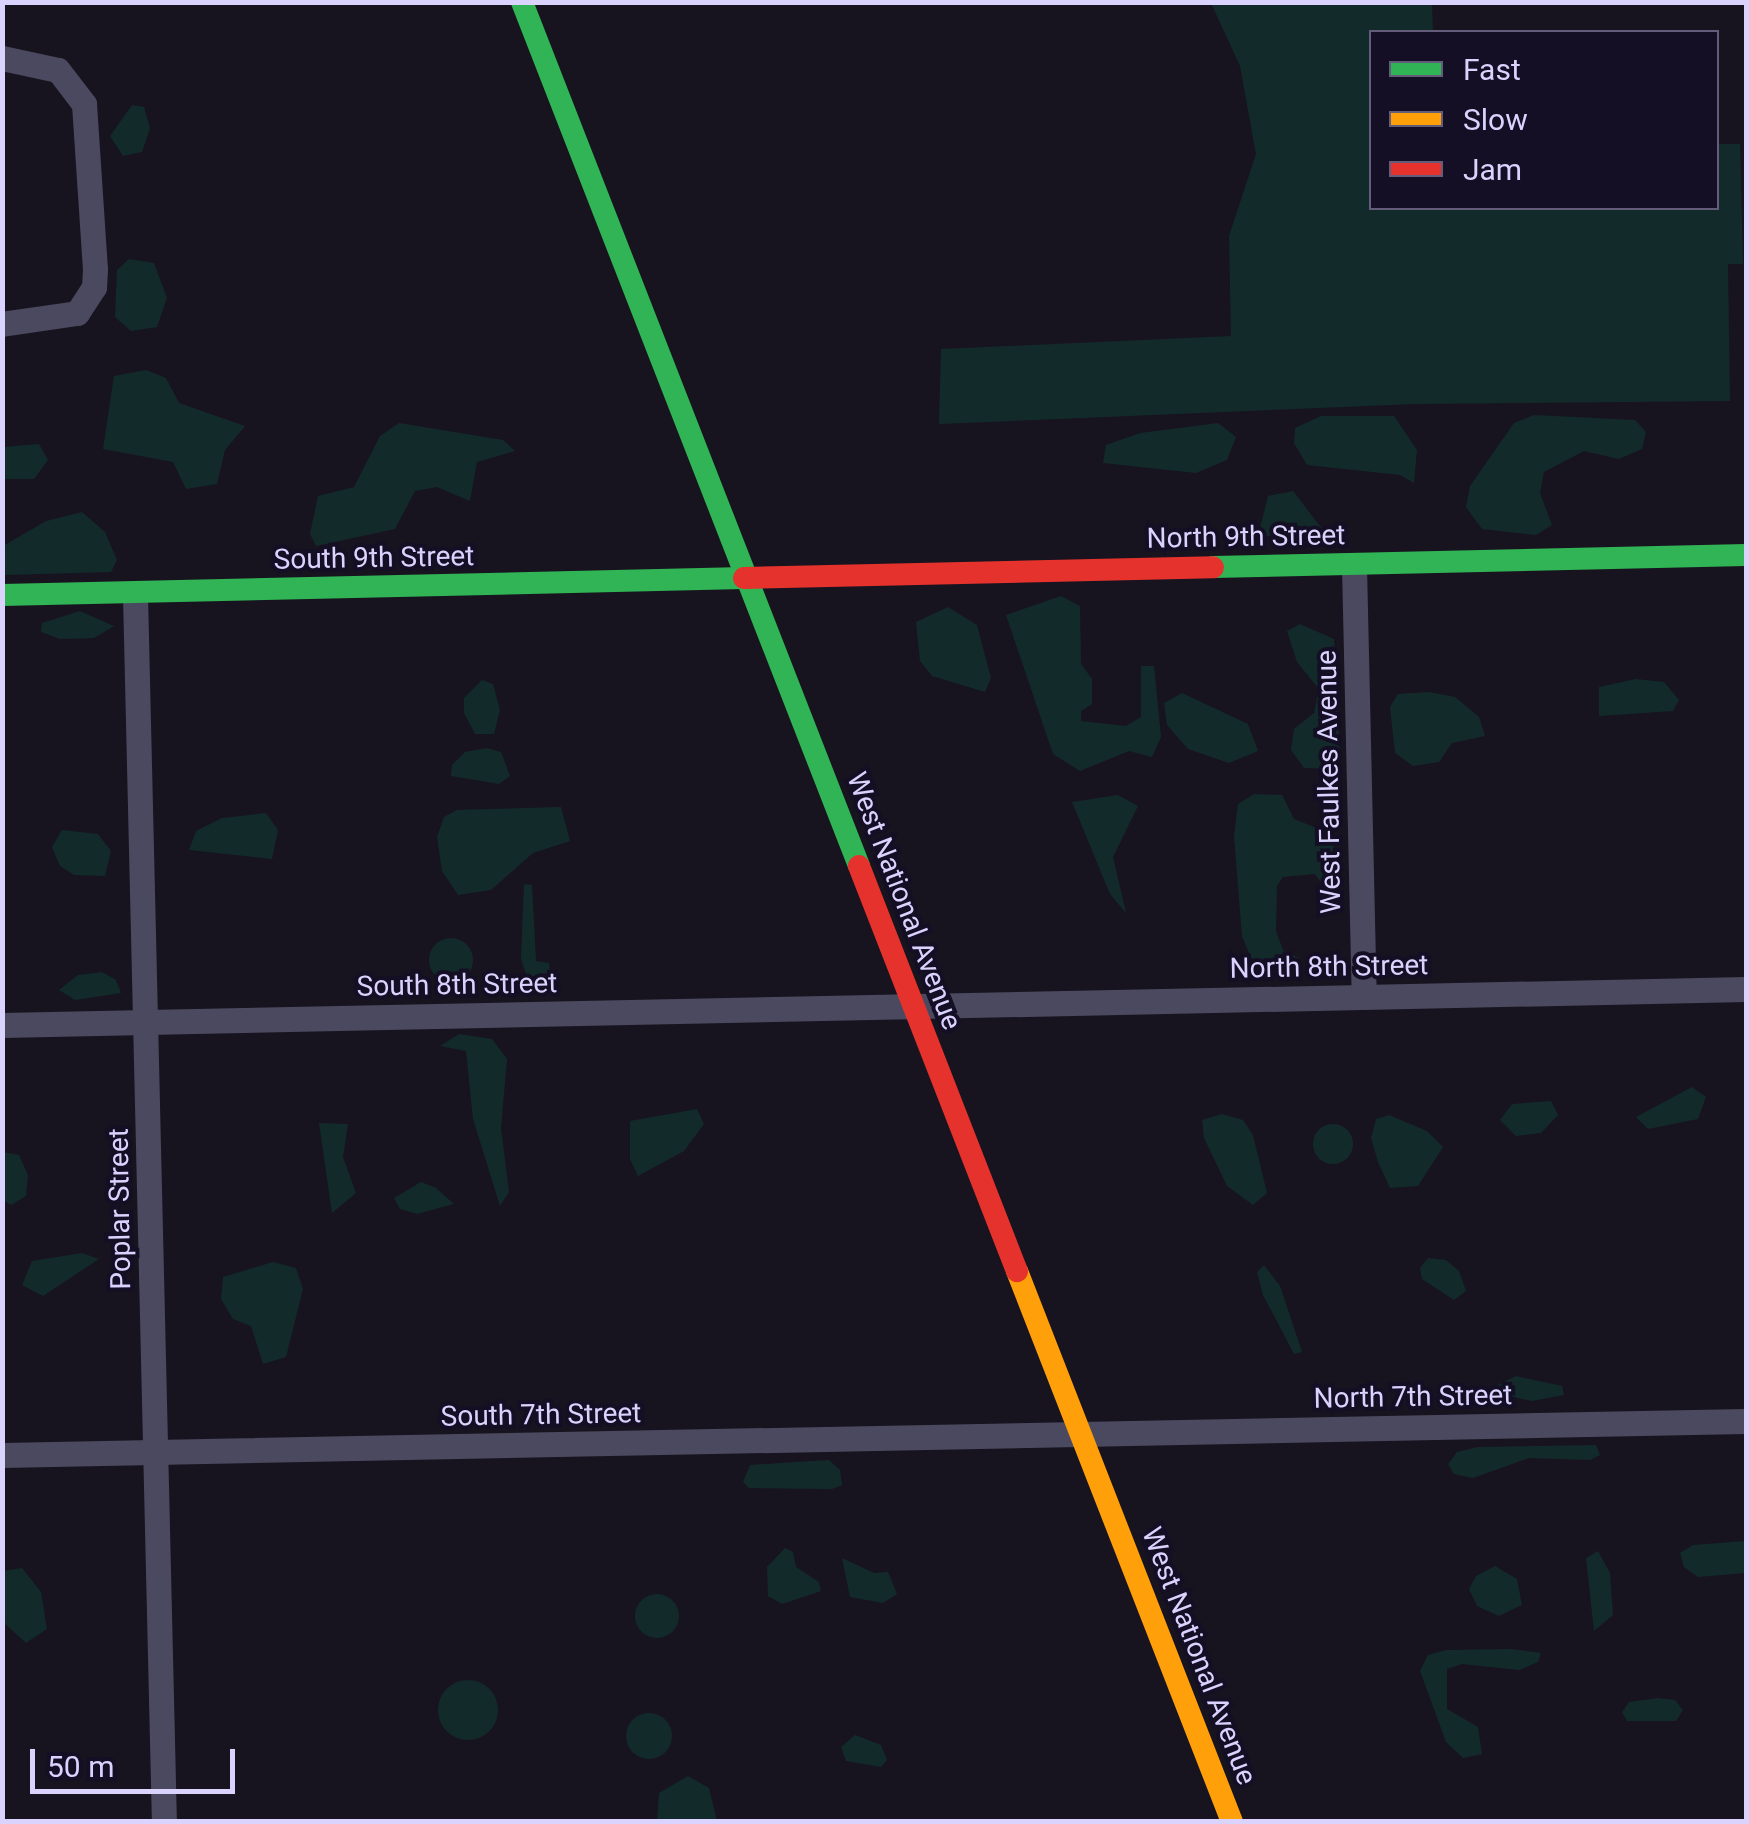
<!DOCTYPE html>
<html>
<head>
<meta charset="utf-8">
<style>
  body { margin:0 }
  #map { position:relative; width:1749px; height:1824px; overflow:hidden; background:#17141f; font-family:Roboto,sans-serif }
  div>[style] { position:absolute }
  .green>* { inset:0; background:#132a2b }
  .round { border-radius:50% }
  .street>* { height:25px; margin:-12.5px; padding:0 12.5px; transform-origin:12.5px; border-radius:12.5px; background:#4b495f }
  .fast>* { height:22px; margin:-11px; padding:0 11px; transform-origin:11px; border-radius:11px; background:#30b455 }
  .slow>* { height:22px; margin:-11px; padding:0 11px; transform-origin:11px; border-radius:11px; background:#ff9f0a }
  .jam>* { height:22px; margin:-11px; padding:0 11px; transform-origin:11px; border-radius:11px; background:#e5322d }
  span { translate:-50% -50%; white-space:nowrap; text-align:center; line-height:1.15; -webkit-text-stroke:8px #140f24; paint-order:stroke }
  .street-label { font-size:28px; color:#dad3fe }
  .frame { position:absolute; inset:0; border:5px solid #dad3fe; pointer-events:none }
  .legend { position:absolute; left:1369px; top:30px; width:350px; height:180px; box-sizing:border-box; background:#140f24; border:2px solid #635d7b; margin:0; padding:12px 18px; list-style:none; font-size:30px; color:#dad3fe }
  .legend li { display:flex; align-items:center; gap:20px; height:50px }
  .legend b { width:50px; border:2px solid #635d7b }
  .scale { position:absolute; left:30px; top:1749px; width:205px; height:45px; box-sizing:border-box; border:5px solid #dad3fe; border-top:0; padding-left:12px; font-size:30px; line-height:35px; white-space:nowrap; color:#dad3fe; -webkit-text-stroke:8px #140f24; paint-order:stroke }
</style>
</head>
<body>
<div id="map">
  <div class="green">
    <i style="clip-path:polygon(1211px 3px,1432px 3px,1433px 32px,1372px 32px,1372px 208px,1716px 208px,1717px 144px,1740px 144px,1743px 264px,1728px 264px,1730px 401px,1415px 404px,939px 424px,941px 349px,1231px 336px,1229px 236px,1256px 154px,1240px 66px)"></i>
    <i style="clip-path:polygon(132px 105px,144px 107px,150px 128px,142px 152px,123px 156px,110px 136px)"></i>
    <i style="clip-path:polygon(129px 259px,154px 263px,167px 298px,157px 327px,131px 331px,115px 317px,117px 270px)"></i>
    <i style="clip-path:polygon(146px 370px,166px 378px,179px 403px,245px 426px,225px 450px,217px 484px,186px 489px,173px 462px,103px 449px,114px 376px)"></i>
    <i style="clip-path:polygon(1534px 415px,1635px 420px,1646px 432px,1642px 449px,1619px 459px,1584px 451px,1544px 472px,1540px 493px,1552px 525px,1536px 535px,1482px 529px,1466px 507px,1470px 486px,1514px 423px)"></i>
    <i style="clip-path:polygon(1321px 416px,1394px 416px,1417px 450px,1414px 483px,1400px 475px,1307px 465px,1294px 443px,1295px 428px)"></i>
    <i style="clip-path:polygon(399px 423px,503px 440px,515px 451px,477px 462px,470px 501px,437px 487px,415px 491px,395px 529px,316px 546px,310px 534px,318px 496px,354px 487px,380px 436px)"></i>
    <i style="clip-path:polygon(1218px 423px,1236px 437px,1227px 460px,1196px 473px,1103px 463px,1106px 445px,1140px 433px)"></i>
    <i style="clip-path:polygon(39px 444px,48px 460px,34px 479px,3px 479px,3px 447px)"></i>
    <i style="clip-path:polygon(1293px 491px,1323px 530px,1310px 539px,1277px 541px,1259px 532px,1268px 496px)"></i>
    <i style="clip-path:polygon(82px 512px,105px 532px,117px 560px,111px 572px,3px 575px,3px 546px,46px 521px)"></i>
    <i style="clip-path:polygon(1061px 596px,1080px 606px,1081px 664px,1092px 679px,1092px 704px,1081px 711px,1081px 721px,1126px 726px,1141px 717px,1141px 666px,1154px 666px,1161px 737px,1152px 757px,1129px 751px,1080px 771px,1053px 754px,1006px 615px)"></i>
    <i style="clip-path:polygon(948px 607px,977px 625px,991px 678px,985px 692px,932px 676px,920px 661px,916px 622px)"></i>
    <i style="clip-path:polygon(80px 611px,114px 626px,94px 638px,60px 639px,41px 632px,42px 623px)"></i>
    <i style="clip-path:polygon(1300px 624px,1334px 639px,1340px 759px,1332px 769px,1304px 768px,1291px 750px,1294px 729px,1314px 713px,1319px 689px,1297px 662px,1287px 631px)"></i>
    <i style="clip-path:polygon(1636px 679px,1664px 682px,1679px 700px,1673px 711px,1599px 716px,1599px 687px)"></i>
    <i style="clip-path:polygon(482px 680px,493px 684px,500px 710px,494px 734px,475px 734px,464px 713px,464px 698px)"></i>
    <i style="clip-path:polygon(1429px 692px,1455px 697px,1479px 717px,1485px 736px,1452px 743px,1439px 762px,1413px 766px,1395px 753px,1390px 707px,1398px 694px)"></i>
    <i style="clip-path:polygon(1182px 693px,1248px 724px,1258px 751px,1229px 763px,1188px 749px,1167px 725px,1164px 703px)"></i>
    <i style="clip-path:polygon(487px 748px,501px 752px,510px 776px,499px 784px,451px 776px,452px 765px,465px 752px)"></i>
    <i style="clip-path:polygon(1254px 794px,1282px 795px,1294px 819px,1332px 834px,1339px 907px,1315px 874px,1283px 877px,1277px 886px,1276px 931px,1283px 950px,1299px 958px,1298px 966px,1251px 958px,1242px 936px,1234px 837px,1238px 804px)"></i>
    <i style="clip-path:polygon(1118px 795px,1138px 806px,1113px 857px,1126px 913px,1110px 894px,1072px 802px)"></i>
    <i style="clip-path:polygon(561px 807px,570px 841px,533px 853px,491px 890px,458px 895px,442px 871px,437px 837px,444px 817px,457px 810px)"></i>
    <i style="clip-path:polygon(266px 813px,278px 830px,272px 859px,189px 850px,196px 831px,222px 818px)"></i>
    <i style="clip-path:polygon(62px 830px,98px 834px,111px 851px,105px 876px,74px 875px,60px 866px,52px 847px)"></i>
    <i style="clip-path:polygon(524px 884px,532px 885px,536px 961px,549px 963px,550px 974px,527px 977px,521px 959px)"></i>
    <i class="round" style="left:429px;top:938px;width:44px;height:44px"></i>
    <i style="clip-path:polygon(102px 972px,116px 980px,121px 993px,75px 1000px,59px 990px,78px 975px)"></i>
    <i style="clip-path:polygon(459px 1034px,492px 1039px,507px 1059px,501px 1128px,509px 1192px,500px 1206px,473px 1119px,466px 1051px,440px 1046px)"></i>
    <i style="clip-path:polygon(1692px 1087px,1706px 1097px,1698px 1119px,1648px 1129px,1636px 1117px)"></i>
    <i style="clip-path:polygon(1551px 1101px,1558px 1115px,1541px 1133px,1516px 1136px,1500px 1120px,1512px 1104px)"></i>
    <i style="clip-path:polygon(697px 1109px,704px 1124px,684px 1151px,638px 1176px,630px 1159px,630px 1121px)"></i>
    <i style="clip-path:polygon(1222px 1114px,1243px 1120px,1253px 1135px,1267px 1193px,1253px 1205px,1227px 1186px,1204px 1138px,1202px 1120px)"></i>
    <i style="clip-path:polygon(1389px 1115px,1427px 1131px,1443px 1147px,1418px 1186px,1390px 1188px,1378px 1162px,1371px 1138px,1376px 1119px)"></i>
    <i style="clip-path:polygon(319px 1123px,348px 1124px,343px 1157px,356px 1193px,332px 1213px)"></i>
    <i class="round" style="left:1313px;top:1124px;width:40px;height:40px"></i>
    <i style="clip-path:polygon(3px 1152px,19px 1155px,28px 1175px,26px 1196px,11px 1205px,3px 1200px)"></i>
    <i style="clip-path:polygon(421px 1182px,436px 1188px,454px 1204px,417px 1214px,400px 1209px,394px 1198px)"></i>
    <i style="clip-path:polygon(82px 1253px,99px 1259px,43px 1296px,22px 1285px,32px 1261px)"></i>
    <i style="clip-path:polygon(1428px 1258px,1446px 1260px,1459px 1271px,1466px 1291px,1454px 1300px,1422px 1279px,1420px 1268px)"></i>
    <i style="clip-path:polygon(273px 1262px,296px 1268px,303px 1289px,286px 1357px,263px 1364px,251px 1326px,233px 1319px,221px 1299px,223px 1277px)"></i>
    <i style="clip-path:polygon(1264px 1265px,1280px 1286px,1302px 1352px,1294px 1354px,1263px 1295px,1257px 1272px)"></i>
    <i style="clip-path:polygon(1516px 1376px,1562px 1386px,1564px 1395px,1532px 1401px,1485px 1391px)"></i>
    <i style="clip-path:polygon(1596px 1445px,1600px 1455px,1590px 1460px,1529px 1458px,1473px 1478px,1454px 1474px,1448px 1464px,1457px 1452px,1478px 1447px)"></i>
    <i style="clip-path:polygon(829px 1460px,840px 1470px,842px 1485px,832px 1489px,749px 1488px,743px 1482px,750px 1465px)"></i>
    <i style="clip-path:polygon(1746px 1541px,1746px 1573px,1698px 1577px,1684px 1567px,1680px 1553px,1693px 1545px)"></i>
    <i style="clip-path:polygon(785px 1548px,793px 1552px,796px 1567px,819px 1582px,821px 1591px,782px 1604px,768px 1596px,767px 1567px)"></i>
    <i style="clip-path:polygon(1598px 1551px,1610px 1573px,1613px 1615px,1594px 1631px,1586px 1558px)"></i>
    <i style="clip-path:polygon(842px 1558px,874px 1573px,888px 1572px,897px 1594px,883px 1603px,850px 1597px)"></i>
    <i style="clip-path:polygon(1495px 1566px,1517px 1579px,1522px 1605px,1499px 1616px,1477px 1606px,1469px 1589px,1476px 1576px)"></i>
    <i style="clip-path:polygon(22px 1568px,41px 1592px,47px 1629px,26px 1643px,3px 1622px,3px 1571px)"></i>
    <i class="round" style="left:635px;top:1594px;width:44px;height:44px"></i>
    <i style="clip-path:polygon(1512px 1649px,1541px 1653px,1538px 1662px,1519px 1670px,1462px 1664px,1447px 1669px,1447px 1709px,1478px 1727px,1482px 1754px,1463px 1758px,1446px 1742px,1420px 1671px,1428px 1655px,1446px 1650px)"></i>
    <i class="round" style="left:438px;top:1680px;width:60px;height:60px"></i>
    <i style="clip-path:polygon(1658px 1698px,1675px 1700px,1683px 1710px,1676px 1721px,1627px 1721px,1622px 1712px,1629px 1702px)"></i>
    <i class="round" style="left:626px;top:1713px;width:46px;height:46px"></i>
    <i style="clip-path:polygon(855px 1735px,881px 1745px,887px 1760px,881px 1767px,846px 1761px,841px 1747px)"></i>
    <i style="clip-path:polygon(688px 1776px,709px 1788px,717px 1821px,657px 1821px,659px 1793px)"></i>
  </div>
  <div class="street">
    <i style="left:2px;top:58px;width:57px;rotate:12.1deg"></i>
    <i style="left:58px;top:70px;width:43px;rotate:52.6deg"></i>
    <i style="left:84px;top:104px;width:165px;rotate:86.2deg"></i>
    <i style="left:95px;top:269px;width:18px;rotate:93deg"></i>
    <i style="left:94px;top:287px;width:31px;rotate:123deg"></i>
    <i style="left:77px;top:313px;width:76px;rotate:171.7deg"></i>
    <i style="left:1354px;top:566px;width:431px;rotate:88.7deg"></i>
    <i style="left:135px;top:595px;width:1227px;rotate:88.65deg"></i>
    <i style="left:2px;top:1025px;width:1744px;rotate:-1.18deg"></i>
    <i style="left:2px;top:1455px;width:1744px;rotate:-1.12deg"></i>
  </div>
  <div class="fast">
    <i style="left:522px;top:2px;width:927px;rotate:68.69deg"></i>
    <i style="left:1213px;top:567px;width:533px;rotate:-1.29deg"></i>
    <i style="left:2px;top:595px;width:742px;rotate:-1.31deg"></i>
  </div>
  <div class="slow">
    <i style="left:1017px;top:1271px;width:591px;rotate:68.68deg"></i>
  </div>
  <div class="jam">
    <i style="left:744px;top:578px;width:469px;rotate:-1.3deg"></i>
    <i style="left:859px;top:866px;width:435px;rotate:68.7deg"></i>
  </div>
  <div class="street-label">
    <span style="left:1246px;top:537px;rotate:-1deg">North 9th Street</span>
    <span style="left:374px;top:558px;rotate:-1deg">South 9th Street</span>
    <span style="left:1329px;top:782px;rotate:-91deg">West Faulkes Avenue</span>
    <span style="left:904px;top:901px;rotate:69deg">West National Avenue</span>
    <span style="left:1329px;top:967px;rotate:-1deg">North 8th Street</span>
    <span style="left:457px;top:985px;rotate:-1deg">South 8th Street</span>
    <span style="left:120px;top:1209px;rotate:-91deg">Poplar Street</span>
    <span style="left:1413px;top:1397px;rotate:-1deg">North 7th Street</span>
    <span style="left:541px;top:1415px;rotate:-1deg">South 7th Street</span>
    <span style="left:1199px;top:1656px;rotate:69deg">West National Avenue</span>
  </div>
  <div class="frame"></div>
  <ul class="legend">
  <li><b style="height:12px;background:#30b455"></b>Fast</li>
  <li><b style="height:12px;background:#ff9f0a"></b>Slow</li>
  <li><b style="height:12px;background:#e5322d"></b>Jam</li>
  </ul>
  <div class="scale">50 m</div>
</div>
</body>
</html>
